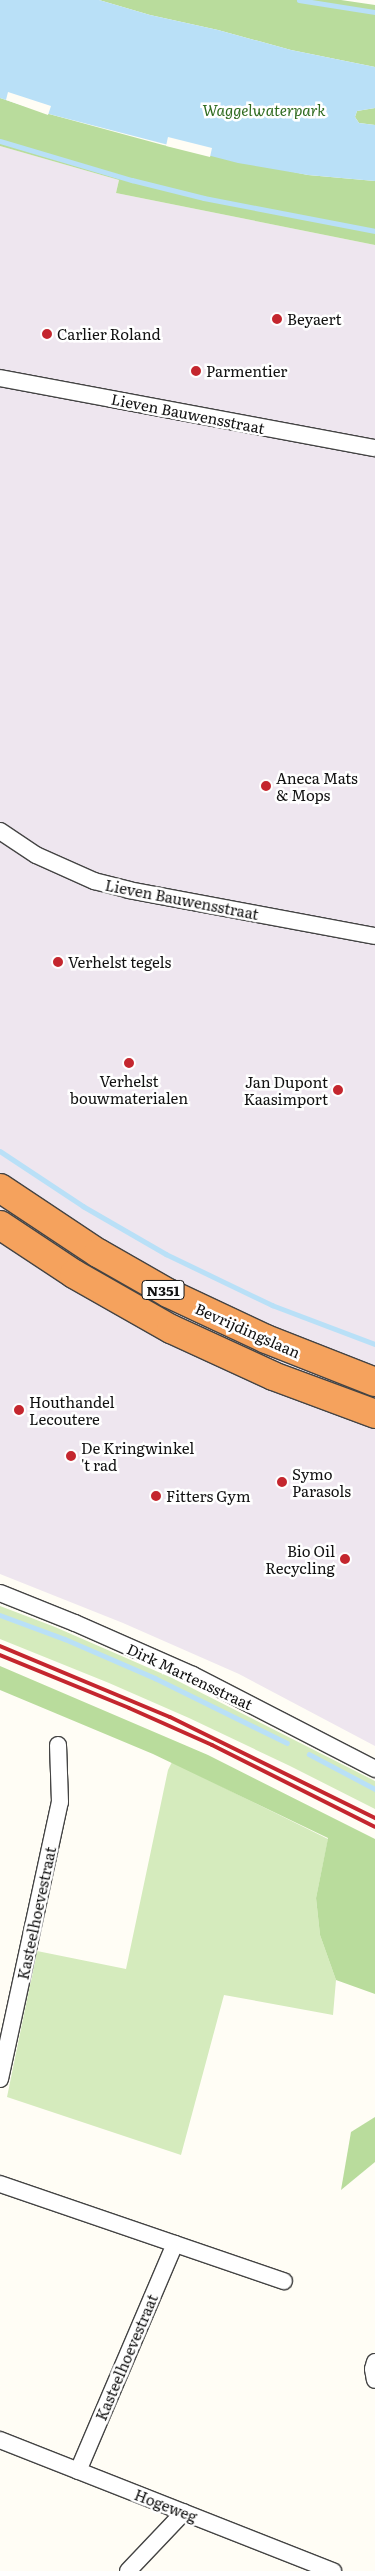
<!DOCTYPE html>
<html>
<head>
<meta charset="utf-8">
<style>
  body { margin:0 }
  #map { position:relative; width:375px; height:2571px; overflow:hidden; background:#fffdf5; font-family:Literata,serif }
  div>[style] { position:absolute }
  .industrial>* { inset:0; background:#eee6ef }
  .green>* { inset:0; background:#d5ebbd }
  .forest>* { inset:0; background:#b9dc9c }
  .water>* { inset:0; background:#b9e0f7 }
  .pier>* { inset:0; background:#fffdf5 }
  .stream>* { height:4.5px; margin:-2.25px; padding:0 2.25px; transform-origin:2.25px; border-radius:2.25px; background:#b9e0f7 }
  .roads { filter:drop-shadow(1px 0 #444) drop-shadow(-1px 0 #444) drop-shadow(0 1px #444) drop-shadow(0 -1px #444) }
  .street>* { height:16px; margin:-8px; padding:0 8px; transform-origin:8px; border-radius:8px; background:#fff }
  .highway>* { height:28px; margin:-14px; padding:0 14px; transform-origin:14px; border-radius:14px; background:#f5a25d }
  .rail>* { height:4px; margin:-2px; padding:0 2px; transform-origin:2px; border-radius:2px; background:#c4262e }
  .dots>* { width:14px; height:14px; translate:-50% -50%; box-sizing:border-box; border:2px solid #fff; border-radius:50% }
  span { translate:-50% -50%; white-space:nowrap; text-align:center; line-height:1.15; -webkit-text-stroke:5px #fff; paint-order:stroke }
  .shield-label span { padding:1px 4px; background:#fff; border:1px solid; border-radius:4px; -webkit-text-stroke-width:0 }
  .shield-label { font-size:14px; color:#111; font-weight:700 }
  .park-label { font-size:15px; color:#2f6b1f; font-style:italic }
  .poi-label { font-size:15px; color:#111 }
  .left { translate:0 -50%; text-align:left }
  .right { translate:-100% -50%; text-align:right }
  .street-label { font-size:15px; color:#111 }
</style>
</head>
<body>
<div id="map">
  <div class="industrial">
    <i style="clip-path:polygon(0 146px,119px 180px,116px 193px,375px 245px,375px 1746px,239px 1674px,123px 1623px,0 1574px)"></i>
  </div>
  <div class="green">
    <i style="clip-path:polygon(0 1606px,55px 1627px,172px 1678px,375px 1781px,375px 1809px,290px 1766px,189px 1718px,109px 1683px,0 1639px)"></i>
    <i style="clip-path:polygon(172px 1762px,328px 1839px,316px 1898px,320px 1935px,336px 1980px,333px 2015px,224px 1995px,181px 2155px,7px 2097px,37px 1951px,126px 1969px,168px 1770px)"></i>
  </div>
  <div class="forest">
    <i style="clip-path:polygon(99px 0,341px 0,375px 5px,375px 67px,291px 50px,218px 30px,150px 15px)"></i>
    <i style="clip-path:polygon(0 98px,49px 114px,163px 145px,308px 175px,375px 181px,375px 245px,116px 193px,119px 180px,0 146px)"></i>
    <i style="clip-path:polygon(375px 108px,375px 125px,359px 123px,355px 117px,357px 111px)"></i>
    <i style="clip-path:polygon(0 1666px,208px 1755px,375px 1839px,375px 1994px,336px 1980px,320px 1935px,316px 1898px,328px 1838px,153px 1754px,0 1690px)"></i>
    <i style="clip-path:polygon(375px 2117px,375px 2162px,341px 2190px,351px 2132px)"></i>
  </div>
  <div class="water">
    <i style="clip-path:polygon(0 0,99px 0,150px 15px,218px 30px,291px 50px,375px 67px,375px 108px,357px 111px,355px 117px,359px 123px,375px 125px,375px 181px,308px 175px,238px 163px,49px 114px,0 98px)"></i>
  </div>
  <div class="pier">
    <i style="clip-path:polygon(8px 92px,51px 106px,48px 115px,6px 100px)"></i>
    <i style="clip-path:polygon(168px 137px,212px 148px,210px 157px,166px 146px)"></i>
  </div>
  <div class="stream">
    <i style="left:299px;top:0;width:77px;rotate:9deg"></i>
    <i style="left:0;top:141px;width:138px;rotate:16.5deg"></i>
    <i style="left:132px;top:180px;width:74px;rotate:14deg"></i>
    <i style="left:204px;top:198px;width:174px;rotate:10.9deg"></i>
    <i style="left:0;top:1151px;width:100px;rotate:33.5deg"></i>
    <i style="left:83px;top:1206px;width:96px;rotate:30deg"></i>
    <i style="left:166px;top:1254px;width:118px;rotate:25.7deg"></i>
    <i style="left:272px;top:1305px;width:110px;rotate:20.7deg"></i>
    <i style="left:0;top:1615px;width:69px;rotate:20.3deg"></i>
    <i style="left:65px;top:1639px;width:98px;rotate:23.4deg"></i>
    <i style="left:155px;top:1678px;width:147px;rotate:26.2deg"></i>
    <i style="left:309px;top:1754px;width:75px;rotate:27.9deg"></i>
  </div>
  <div class="roads">
    <div class="street">
      <i style="left:0;top:378px;width:381px;rotate:10.6deg"></i>
      <i style="left:0;top:831px;width:43px;rotate:33.7deg"></i>
      <i style="left:36px;top:855px;width:64px;rotate:24.1deg"></i>
      <i style="left:94px;top:881px;width:36px;rotate:14deg"></i>
      <i style="left:129px;top:890px;width:250px;rotate:10.6deg"></i>
      <i style="left:0;top:1593px;width:81px;rotate:21.8deg"></i>
      <i style="left:75px;top:1623px;width:129px;rotate:23.8deg"></i>
      <i style="left:193px;top:1675px;width:205px;rotate:27.3deg"></i>
      <i style="left:0;top:2079px;width:283px;rotate:-77.8deg"></i>
      <i style="left:60px;top:1802px;width:57px;rotate:-92deg"></i>
      <i style="left:0;top:2184px;width:300px;rotate:18.9deg"></i>
      <i style="left:375px;top:2362px;width:7px;rotate:106deg"></i>
      <i style="left:373px;top:2369px;width:11px;rotate:80deg"></i>
      <i style="left:0;top:2440px;width:358px;rotate:21.5deg"></i>
      <i style="left:78px;top:2471px;width:247px;rotate:-66.9deg"></i>
      <i style="left:128px;top:2571px;width:81px;rotate:-46.5deg"></i>
    </div>
    <div class="highway">
      <i style="left:0;top:1188px;width:118px;rotate:33.6deg"></i>
      <i style="left:98px;top:1253px;width:81px;rotate:29.7deg"></i>
      <i style="left:168px;top:1293px;width:108px;rotate:25.1deg"></i>
      <i style="left:266px;top:1339px;width:117px;rotate:21.5deg"></i>
      <i style="left:0;top:1225px;width:89px;rotate:33.5deg"></i>
      <i style="left:74px;top:1274px;width:112px;rotate:29.6deg"></i>
      <i style="left:171px;top:1329px;width:112px;rotate:24.7deg"></i>
      <i style="left:273px;top:1376px;width:109px;rotate:20.4deg"></i>
    </div>
  </div>
  <div class="rail">
    <i style="left:0;top:1646px;width:184px;rotate:22.7deg"></i>
    <i style="left:170px;top:1717px;width:229px;rotate:26.2deg"></i>
    <i style="left:0;top:1655px;width:139px;rotate:22.3deg"></i>
    <i style="left:129px;top:1708px;width:91px;rotate:24deg"></i>
    <i style="left:212px;top:1745px;width:182px;rotate:26.7deg"></i>
  </div>
  <div class="dots">
    <i style="left:277px;top:319px;background:#c4262e"></i>
    <i style="left:47px;top:334px;background:#c4262e"></i>
    <i style="left:196px;top:371px;background:#c4262e"></i>
    <i style="left:266px;top:786px;background:#c4262e"></i>
    <i style="left:58px;top:962px;background:#c4262e"></i>
    <i style="left:129px;top:1063px;background:#c4262e"></i>
    <i style="left:338px;top:1090px;background:#c4262e"></i>
    <i style="left:19px;top:1410px;background:#c4262e"></i>
    <i style="left:71px;top:1456px;background:#c4262e"></i>
    <i style="left:282px;top:1482px;background:#c4262e"></i>
    <i style="left:156px;top:1496px;background:#c4262e"></i>
    <i style="left:345px;top:1559px;background:#c4262e"></i>
  </div>
  <div class="shield-label">
    <span style="left:163px;top:1290px">N351</span>
  </div>
  <div class="park-label">
    <span style="left:264px;top:110px">Waggelwaterpark</span>
  </div>
  <div class="poi-label">
    <span class="left" style="left:287px;top:319px">Beyaert</span>
    <span class="left" style="left:57px;top:334px">Carlier Roland</span>
    <span class="left" style="left:206px;top:371px">Parmentier</span>
    <span class="left" style="left:276px;top:786px">Aneca Mats<br>&amp; Mops</span>
    <span class="left" style="left:68px;top:962px">Verhelst tegels</span>
    <span style="left:129px;top:1089px">Verhelst<br>bouwmaterialen</span>
    <span class="right" style="left:328px;top:1090px">Jan Dupont<br>Kaasimport</span>
    <span class="left" style="left:29px;top:1410px">Houthandel<br>Lecoutere</span>
    <span class="left" style="left:81px;top:1456px">De Kringwinkel<br>'t rad</span>
    <span class="left" style="left:292px;top:1482px">Symo<br>Parasols</span>
    <span class="left" style="left:166px;top:1496px">Fitters Gym</span>
    <span class="right" style="left:335px;top:1559px">Bio Oil<br>Recycling</span>
  </div>
  <div class="street-label">
    <span style="left:188px;top:413px;rotate:11deg">Lieven Bauwensstraat</span>
    <span style="left:182px;top:899px;rotate:11deg">Lieven Bauwensstraat</span>
    <span style="left:248px;top:1330px;rotate:24deg">Bevrijdingslaan</span>
    <span style="left:190px;top:1676px;rotate:25deg">Dirk Martensstraat</span>
    <span style="left:36px;top:1913px;rotate:-78deg">Kasteelhoevestraat</span>
    <span style="left:126px;top:2357px;rotate:-67deg">Kasteelhoevestraat</span>
    <span style="left:166px;top:2505px;rotate:21deg">Hogeweg</span>
  </div>
</div>
</body>
</html>
